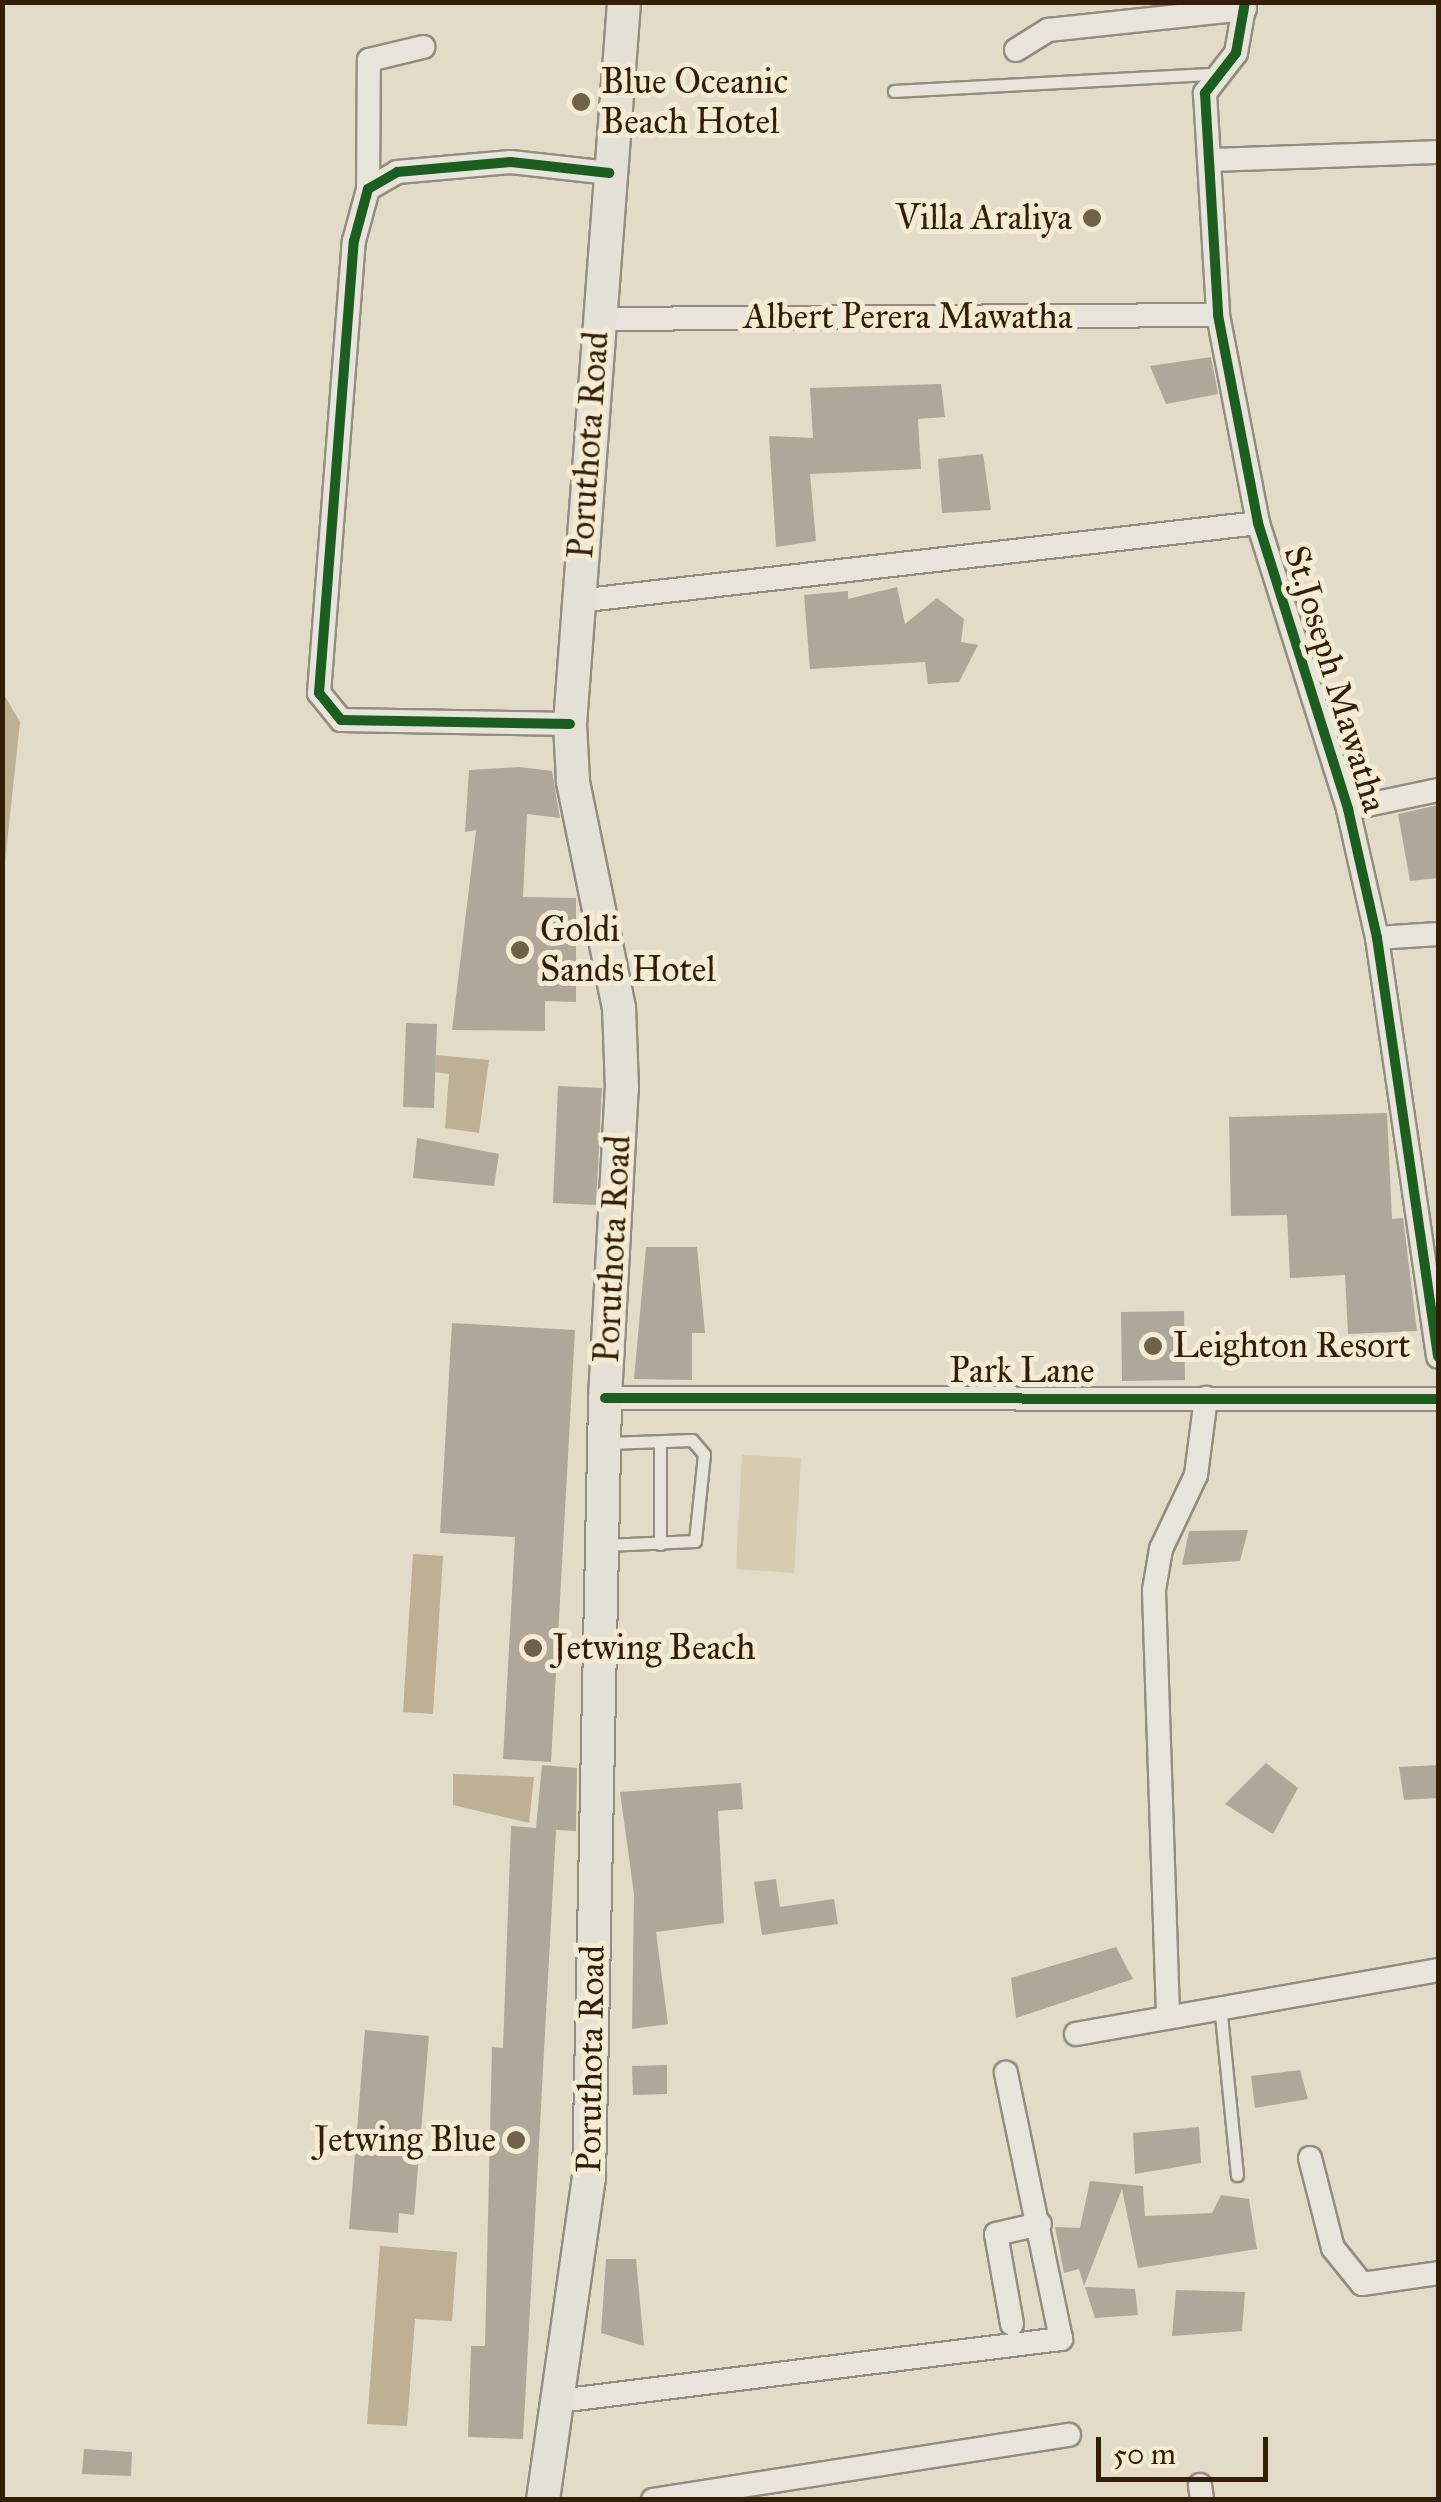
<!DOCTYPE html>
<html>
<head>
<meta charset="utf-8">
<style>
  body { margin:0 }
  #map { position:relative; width:1441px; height:2502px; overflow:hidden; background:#e2dbc8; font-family:"IM FELL Great Primer",serif }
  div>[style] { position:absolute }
  .green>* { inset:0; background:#d6ccb1 }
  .water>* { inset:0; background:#beb095 }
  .building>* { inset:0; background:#afa89a }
  .roads { filter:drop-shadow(2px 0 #938c7f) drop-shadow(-2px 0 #938c7f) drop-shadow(0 2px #938c7f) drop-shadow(0 -2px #938c7f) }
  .lane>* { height:11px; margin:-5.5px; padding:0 5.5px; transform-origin:5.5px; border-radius:5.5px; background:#e8e4db }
  .street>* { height:22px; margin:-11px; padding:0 11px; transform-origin:11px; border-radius:11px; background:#e8e4db }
  .primary>* { height:32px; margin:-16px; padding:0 16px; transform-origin:16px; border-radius:16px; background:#e5e0d5 }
  .cycleway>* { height:10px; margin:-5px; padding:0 5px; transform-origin:5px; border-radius:5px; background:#1b5e20 }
  .dots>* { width:28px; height:28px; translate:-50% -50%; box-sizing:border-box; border:5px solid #f3ebd4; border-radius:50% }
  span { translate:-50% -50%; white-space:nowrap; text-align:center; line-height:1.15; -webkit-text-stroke:10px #f3ebd4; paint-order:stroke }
  .poi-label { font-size:35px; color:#331f07 }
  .left { translate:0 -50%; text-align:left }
  .right { translate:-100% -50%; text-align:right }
  .street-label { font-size:35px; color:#331f07 }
  .frame { position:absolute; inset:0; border:5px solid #331f07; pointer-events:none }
  .scale { position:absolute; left:1096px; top:2437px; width:172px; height:45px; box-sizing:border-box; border:5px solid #331f07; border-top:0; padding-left:12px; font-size:30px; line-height:35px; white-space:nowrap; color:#331f07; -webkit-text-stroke:8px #f3ebd4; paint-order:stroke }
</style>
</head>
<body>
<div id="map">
  <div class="green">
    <i style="clip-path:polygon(742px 1455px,801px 1458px,794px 1573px,736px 1569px)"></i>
  </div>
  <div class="water">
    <i style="clip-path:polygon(3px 693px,20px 722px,3px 881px,2px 693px)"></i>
    <i style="clip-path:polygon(436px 1055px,489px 1060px,479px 1133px,445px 1128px,449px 1074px,435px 1072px)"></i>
    <i style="clip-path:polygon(413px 1554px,443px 1556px,433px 1714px,403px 1712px)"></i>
    <i style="clip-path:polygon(453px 1774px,534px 1777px,529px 1823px,453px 1805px)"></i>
    <i style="clip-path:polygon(380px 2246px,457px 2252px,452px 2321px,415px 2319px,407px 2426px,367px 2424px)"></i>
  </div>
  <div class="building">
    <i style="clip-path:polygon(1211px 357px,1218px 394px,1166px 404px,1150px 366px)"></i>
    <i style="clip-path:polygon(941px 384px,945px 417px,918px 419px,921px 469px,810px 474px,816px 541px,776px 547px,769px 436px,813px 438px,810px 388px)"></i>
    <i style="clip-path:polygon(983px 454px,991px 510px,942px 513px,938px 459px)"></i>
    <i style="clip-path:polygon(897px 587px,905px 624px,937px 598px,964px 619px,961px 642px,978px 645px,959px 682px,928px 684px,925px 662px,810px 669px,804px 595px,848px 591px,848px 599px)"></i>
    <i style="clip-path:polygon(519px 767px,552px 771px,560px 818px,527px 814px,523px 897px,576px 898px,576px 1002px,545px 1001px,545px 1031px,452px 1030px,476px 830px,465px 832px,469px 770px)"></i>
    <i style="clip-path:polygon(1438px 805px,1438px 878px,1410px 881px,1398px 814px)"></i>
    <i style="clip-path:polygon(406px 1023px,437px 1024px,434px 1108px,403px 1107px)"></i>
    <i style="clip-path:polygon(558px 1086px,602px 1088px,596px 1205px,553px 1203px)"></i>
    <i style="clip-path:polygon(1387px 1113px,1392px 1219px,1403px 1218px,1417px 1331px,1348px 1334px,1345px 1275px,1290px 1278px,1287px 1215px,1231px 1216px,1229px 1117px)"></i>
    <i style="clip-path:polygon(417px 1138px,499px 1154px,494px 1186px,413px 1178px)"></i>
    <i style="clip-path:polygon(646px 1247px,697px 1247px,705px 1333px,692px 1333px,692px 1380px,634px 1379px)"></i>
    <i style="clip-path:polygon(1184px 1311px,1185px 1380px,1122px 1381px,1121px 1312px)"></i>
    <i style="clip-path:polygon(452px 1323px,575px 1330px,551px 1762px,503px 1759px,515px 1537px,440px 1533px)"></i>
    <i style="clip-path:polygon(1248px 1530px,1240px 1561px,1182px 1565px,1189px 1531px)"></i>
    <i style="clip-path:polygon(1266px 1763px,1298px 1788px,1273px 1834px,1225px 1804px)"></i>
    <i style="clip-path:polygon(542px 1765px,577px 1768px,576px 1831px,556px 1830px,523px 2439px,468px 2437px,471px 2346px,485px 2346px,492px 2047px,503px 2048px,511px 1826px,536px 1828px)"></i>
    <i style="clip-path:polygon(1438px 1765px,1438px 1798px,1404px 1800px,1399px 1767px)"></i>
    <i style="clip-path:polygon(741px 1783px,743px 1809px,718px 1811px,724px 1923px,656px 1932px,668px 2024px,632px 2029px,634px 1894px,620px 1792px)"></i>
    <i style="clip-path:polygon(776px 1879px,780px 1907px,834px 1899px,838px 1924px,762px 1935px,754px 1882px)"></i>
    <i style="clip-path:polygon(1116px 1947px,1133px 1979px,1016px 2018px,1011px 1978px)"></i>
    <i style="clip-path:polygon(365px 2030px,429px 2036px,414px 2215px,399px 2213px,398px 2233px,349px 2229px)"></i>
    <i style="clip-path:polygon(667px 2065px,667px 2094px,633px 2095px,632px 2066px)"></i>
    <i style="clip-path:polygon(1300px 2070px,1308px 2099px,1255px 2108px,1251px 2076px)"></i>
    <i style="clip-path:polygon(1199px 2127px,1201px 2163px,1135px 2174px,1133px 2133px)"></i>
    <i style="clip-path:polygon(1090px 2181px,1143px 2186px,1145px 2216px,1212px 2213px,1221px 2195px,1249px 2199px,1257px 2249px,1138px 2268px,1122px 2189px,1084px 2286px,1079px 2269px,1064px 2273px,1055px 2227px,1080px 2228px)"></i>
    <i style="clip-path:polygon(606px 2259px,636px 2259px,644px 2346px,601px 2333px)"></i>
    <i style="clip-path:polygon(1085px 2287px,1135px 2289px,1138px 2315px,1095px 2318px)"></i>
    <i style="clip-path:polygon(1176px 2290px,1245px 2292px,1242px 2331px,1172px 2336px)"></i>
    <i style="clip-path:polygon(84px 2449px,132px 2452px,131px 2476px,82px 2474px)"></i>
  </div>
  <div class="roads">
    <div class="lane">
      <i style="left:894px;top:91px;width:319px;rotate:-3.1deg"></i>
      <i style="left:660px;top:1442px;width:102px;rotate:90deg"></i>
      <i style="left:606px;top:1545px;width:89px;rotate:-2.6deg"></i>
      <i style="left:695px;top:1541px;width:87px;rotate:-84.1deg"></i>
      <i style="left:704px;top:1454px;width:18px;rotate:-131deg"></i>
      <i style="left:692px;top:1440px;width:84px;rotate:178deg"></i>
      <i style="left:1220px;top:2005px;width:171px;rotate:84.3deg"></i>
    </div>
    <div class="street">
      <i style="left:1245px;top:2px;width:52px;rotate:100deg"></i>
      <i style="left:1236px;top:53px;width:51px;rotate:127.8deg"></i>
      <i style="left:1205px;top:93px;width:222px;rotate:86.6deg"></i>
      <i style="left:1218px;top:315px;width:212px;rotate:79.1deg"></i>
      <i style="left:1258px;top:523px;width:300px;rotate:72.5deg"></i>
      <i style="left:1348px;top:809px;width:132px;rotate:77.3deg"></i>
      <i style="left:1377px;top:938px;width:423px;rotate:81.7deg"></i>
      <i style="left:1016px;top:50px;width:38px;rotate:-32deg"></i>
      <i style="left:1048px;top:30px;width:198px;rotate:-6.1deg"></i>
      <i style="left:1209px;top:160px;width:229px;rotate:-2deg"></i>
      <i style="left:368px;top:189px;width:129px;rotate:-89.6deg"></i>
      <i style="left:369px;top:60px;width:56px;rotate:-13.5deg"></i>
      <i style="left:597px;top:319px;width:621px;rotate:-0.37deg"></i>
      <i style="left:578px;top:601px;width:684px;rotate:-6.54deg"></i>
      <i style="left:570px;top:724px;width:229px;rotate:-179deg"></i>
      <i style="left:341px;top:720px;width:35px;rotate:-129deg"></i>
      <i style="left:319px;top:693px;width:453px;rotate:-85.6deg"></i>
      <i style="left:354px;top:241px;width:54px;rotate:-74.9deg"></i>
      <i style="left:368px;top:189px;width:34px;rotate:-30deg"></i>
      <i style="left:397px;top:172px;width:114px;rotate:-5deg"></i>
      <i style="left:511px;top:162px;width:99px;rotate:6.4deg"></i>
      <i style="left:1348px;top:809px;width:92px;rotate:-11.9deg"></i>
      <i style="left:1377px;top:938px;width:61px;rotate:-3.8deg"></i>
      <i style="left:605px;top:1398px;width:833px;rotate:0.07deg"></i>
      <i style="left:1168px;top:2014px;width:424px;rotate:-91.9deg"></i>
      <i style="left:1154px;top:1590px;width:42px;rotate:-80.3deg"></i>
      <i style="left:1161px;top:1549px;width:82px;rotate:-64.7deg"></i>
      <i style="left:1196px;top:1475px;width:78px;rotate:-82.6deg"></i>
      <i style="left:1076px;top:2034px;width:368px;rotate:-10deg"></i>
      <i style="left:1310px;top:2158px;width:93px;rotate:75.7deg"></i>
      <i style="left:1333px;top:2248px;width:46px;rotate:51.1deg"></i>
      <i style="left:1362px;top:2284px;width:77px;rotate:-8.2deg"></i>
      <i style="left:1012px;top:2324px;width:91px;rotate:-100.1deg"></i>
      <i style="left:996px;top:2234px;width:45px;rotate:-12.8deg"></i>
      <i style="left:559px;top:2401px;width:506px;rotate:-7.04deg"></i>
      <i style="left:1061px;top:2339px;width:272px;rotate:-101.7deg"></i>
      <i style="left:1200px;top:2485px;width:15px;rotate:82deg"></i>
      <i style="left:653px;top:2500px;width:421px;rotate:-8.9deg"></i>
    </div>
    <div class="primary">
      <i style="left:543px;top:2500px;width:325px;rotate:-81.9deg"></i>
      <i style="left:589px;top:2178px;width:780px;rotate:-88.82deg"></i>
      <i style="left:605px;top:1398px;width:310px;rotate:-86.9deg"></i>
      <i style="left:622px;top:1088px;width:80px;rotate:-92.1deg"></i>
      <i style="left:619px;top:1008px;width:232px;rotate:-101.5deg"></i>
      <i style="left:573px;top:781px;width:57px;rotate:-93deg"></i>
      <i style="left:570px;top:724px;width:724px;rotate:-85.72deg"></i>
    </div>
  </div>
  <div class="cycleway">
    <i style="left:1245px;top:2px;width:52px;rotate:100deg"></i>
    <i style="left:1236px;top:53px;width:51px;rotate:127.8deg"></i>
    <i style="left:1205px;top:93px;width:222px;rotate:86.6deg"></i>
    <i style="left:1218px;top:315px;width:212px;rotate:79.1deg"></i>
    <i style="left:1258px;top:523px;width:300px;rotate:72.5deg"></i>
    <i style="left:1348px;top:809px;width:132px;rotate:77.3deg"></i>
    <i style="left:1377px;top:938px;width:423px;rotate:81.7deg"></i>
    <i style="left:570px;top:724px;width:229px;rotate:-179deg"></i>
    <i style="left:341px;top:720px;width:35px;rotate:-129deg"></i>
    <i style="left:319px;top:693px;width:453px;rotate:-85.6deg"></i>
    <i style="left:354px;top:241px;width:54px;rotate:-74.9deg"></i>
    <i style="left:368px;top:189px;width:34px;rotate:-30deg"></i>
    <i style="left:397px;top:172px;width:114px;rotate:-5deg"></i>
    <i style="left:511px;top:162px;width:99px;rotate:6.4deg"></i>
    <i style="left:605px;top:1398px;width:833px;rotate:0.07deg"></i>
  </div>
  <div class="dots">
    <i style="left:581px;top:102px;background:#70614b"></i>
    <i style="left:1092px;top:218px;background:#70614b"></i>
    <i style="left:520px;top:950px;background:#70614b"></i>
    <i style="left:1153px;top:1346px;background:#70614b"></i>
    <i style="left:533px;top:1648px;background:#70614b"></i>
    <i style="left:516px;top:2140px;background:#70614b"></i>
  </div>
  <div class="poi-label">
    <span class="left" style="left:601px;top:102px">Blue Oceanic<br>Beach Hotel</span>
    <span class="right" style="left:1072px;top:218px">Villa Araliya</span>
    <span class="left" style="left:540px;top:950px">Goldi<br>Sands Hotel</span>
    <span class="left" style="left:1173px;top:1346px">Leighton Resort</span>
    <span class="left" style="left:553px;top:1648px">Jetwing Beach</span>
    <span class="right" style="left:496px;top:2140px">Jetwing Blue</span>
  </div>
  <div class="street-label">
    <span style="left:908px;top:317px">Albert Perera Mawatha</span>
    <span style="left:589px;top:445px;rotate:-86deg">Poruthota Road</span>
    <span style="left:1335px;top:679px;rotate:73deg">St.Joseph Mawatha</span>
    <span style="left:613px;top:1249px;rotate:-87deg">Poruthota Road</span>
    <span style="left:1022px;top:1371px">Park Lane</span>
    <span style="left:591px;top:2059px;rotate:-89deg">Poruthota Road</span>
  </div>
  <div class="frame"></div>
  <div class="scale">50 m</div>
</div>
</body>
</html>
